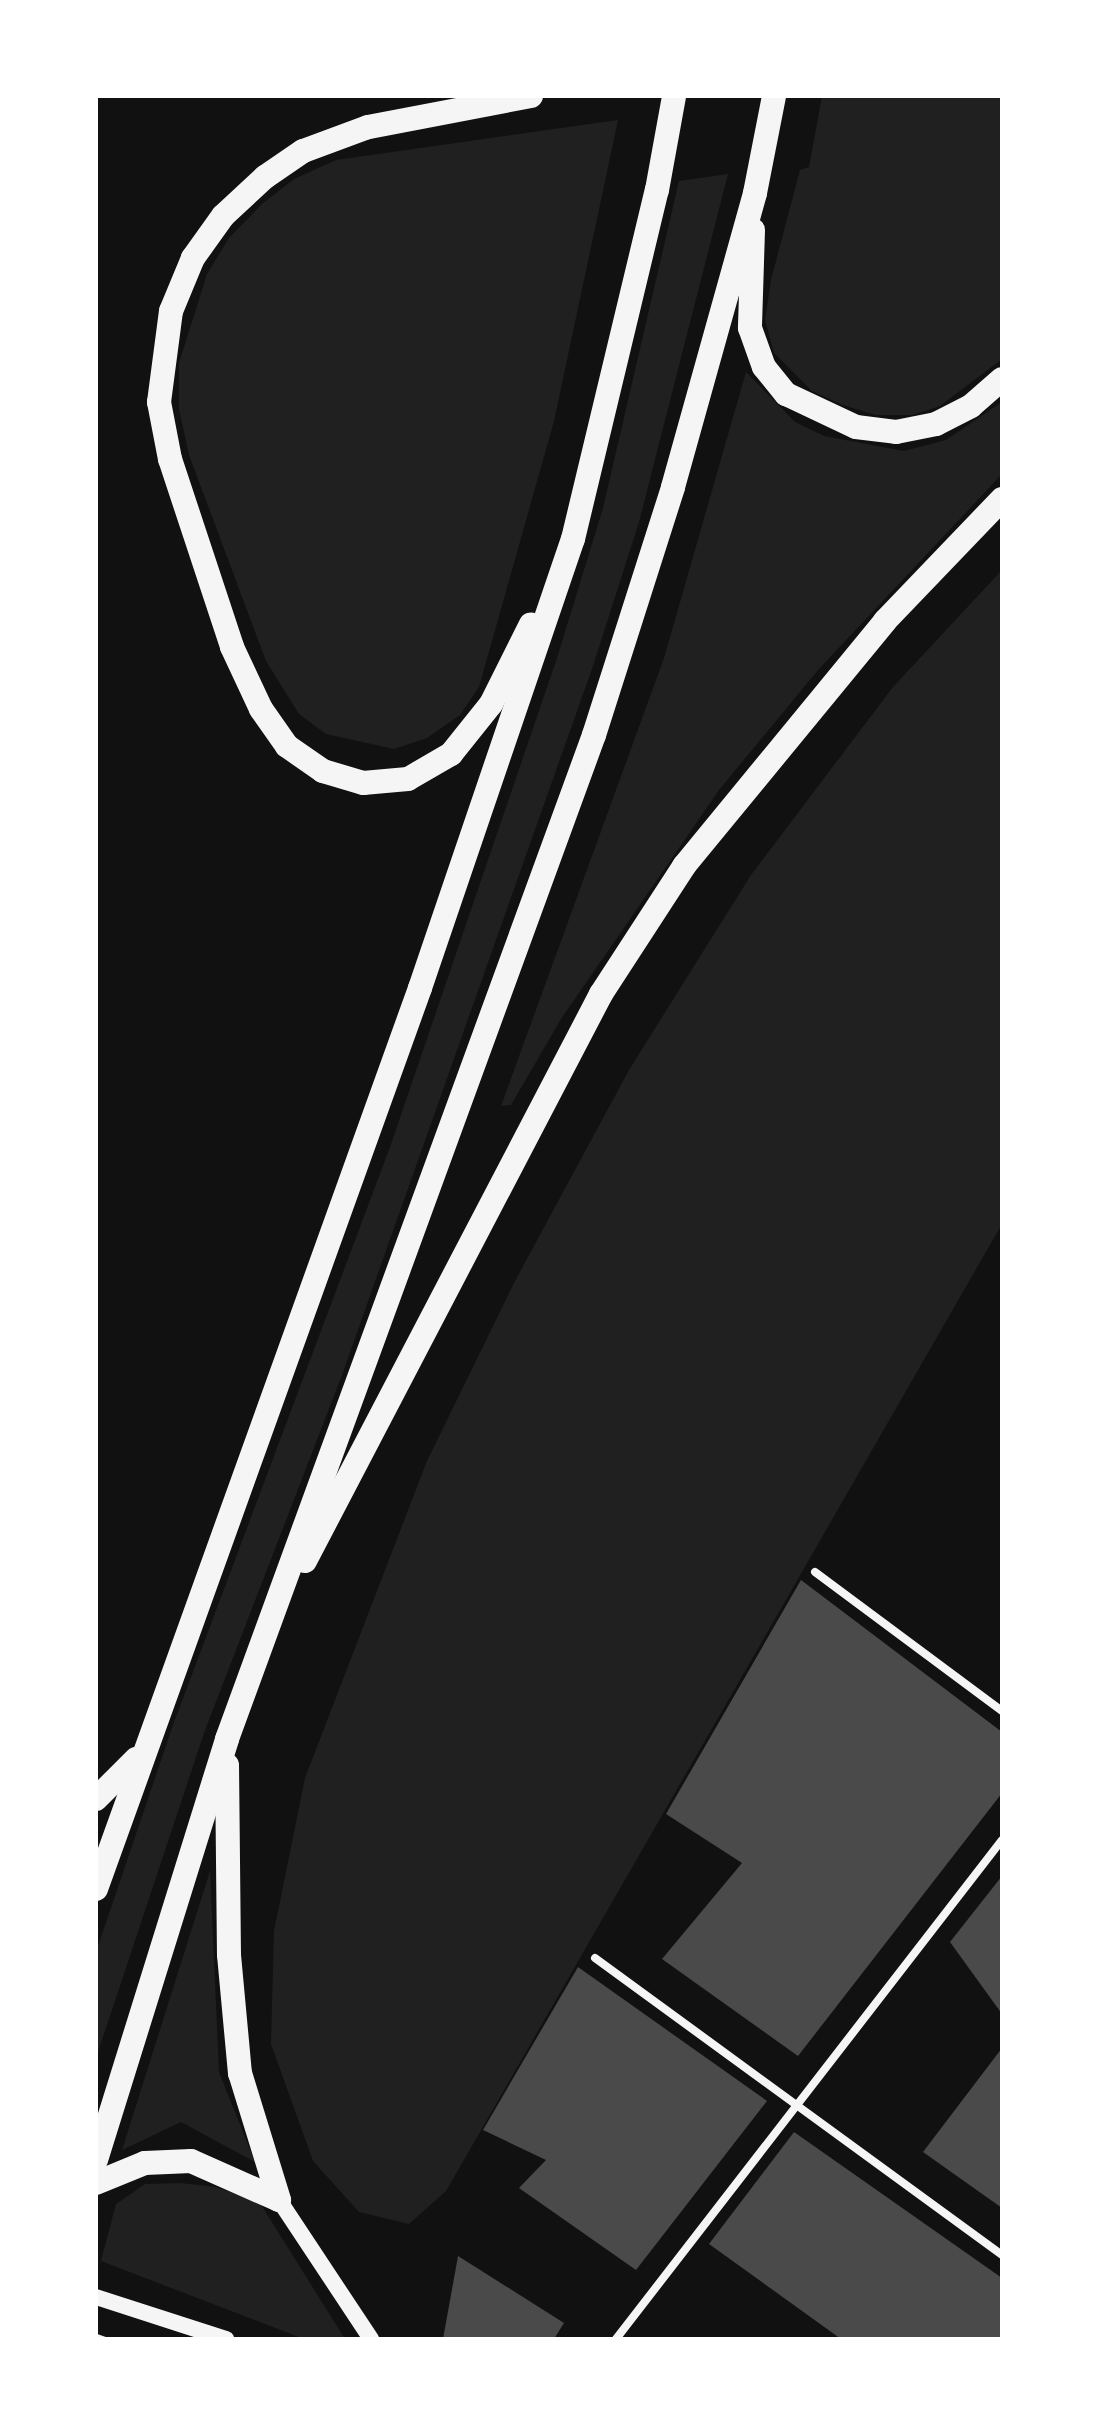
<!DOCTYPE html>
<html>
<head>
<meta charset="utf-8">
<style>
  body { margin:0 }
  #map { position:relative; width:1098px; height:2435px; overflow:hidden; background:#111; font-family:Rubik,sans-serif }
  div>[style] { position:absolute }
  .green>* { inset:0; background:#202020 }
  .building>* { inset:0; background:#4a4a4a }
  .path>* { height:5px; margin:-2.5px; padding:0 2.5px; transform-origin:2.5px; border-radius:2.5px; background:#f5f5f5 }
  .minor>* { height:8px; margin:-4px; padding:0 4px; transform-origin:4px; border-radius:4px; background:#f5f5f5 }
  .secondary>* { height:16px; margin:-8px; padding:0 8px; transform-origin:8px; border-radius:8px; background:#f5f5f5 }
  .motorway>* { height:24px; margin:-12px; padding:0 12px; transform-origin:12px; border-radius:12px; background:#f5f5f5 }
  span { translate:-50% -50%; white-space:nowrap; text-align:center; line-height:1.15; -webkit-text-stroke:6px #fff; paint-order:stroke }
  .frame { position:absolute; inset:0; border:98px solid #fff; pointer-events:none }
</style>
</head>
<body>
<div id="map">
  <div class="green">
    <i style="clip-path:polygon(822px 96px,1002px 96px,1002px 359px,940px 406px,912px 415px,876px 415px,843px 405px,812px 391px,774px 353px,765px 320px,771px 280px,800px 170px,809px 167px)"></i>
    <i style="clip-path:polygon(618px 120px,554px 421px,479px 687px,460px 715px,427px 738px,394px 749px,326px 734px,299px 714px,266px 661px,189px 455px,179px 409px,179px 363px,207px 274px,229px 238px,262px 204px,294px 179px,336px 160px)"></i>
    <i style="clip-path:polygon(728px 174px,639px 522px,593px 666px,342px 1375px,204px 1733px,96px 2058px,96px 1952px,173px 1725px,390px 1147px,557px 658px,603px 508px,679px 181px)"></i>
    <i style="clip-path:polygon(746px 372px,795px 422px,824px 436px,904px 451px,946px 440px,1002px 402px,1002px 474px,818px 670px,719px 790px,561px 1019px,511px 1105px,501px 1106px,664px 658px)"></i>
    <i style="clip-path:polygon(1002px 570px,1002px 1224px,446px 2191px,409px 2224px,359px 2212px,313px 2161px,271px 2044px,274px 1931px,305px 1778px,427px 1461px,514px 1283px,629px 1070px,751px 875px,893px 687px)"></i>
    <i style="clip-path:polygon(210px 1871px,219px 2072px,255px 2162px,181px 2122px,122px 2150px)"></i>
    <i style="clip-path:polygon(180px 2183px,216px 2187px,260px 2203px,345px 2339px,304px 2339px,101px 2261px,116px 2204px,145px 2184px)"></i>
  </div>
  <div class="building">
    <i style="clip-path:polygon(801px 1580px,1002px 1732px,1002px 1793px,798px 2056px,662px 1959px,742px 1863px,666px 1814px)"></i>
    <i style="clip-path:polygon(1002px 1876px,1002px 2014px,950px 1942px)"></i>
    <i style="clip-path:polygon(578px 1967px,767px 2101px,636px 2270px,519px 2188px,546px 2160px,483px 2130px)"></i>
    <i style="clip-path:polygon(1002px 2048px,1002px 2208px,923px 2152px)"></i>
    <i style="clip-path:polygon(794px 2132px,1002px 2278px,1002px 2339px,841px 2339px,709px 2244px)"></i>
    <i style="clip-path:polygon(458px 2256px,564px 2323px,554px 2339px,443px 2339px)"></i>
  </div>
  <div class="path">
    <i style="left:96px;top:2336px;width:9px;rotate:18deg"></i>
  </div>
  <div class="minor">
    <i style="left:815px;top:1572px;width:233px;rotate:36.6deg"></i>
    <i style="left:595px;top:1958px;width:504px;rotate:36.12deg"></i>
    <i style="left:616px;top:2339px;width:631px;rotate:-52.28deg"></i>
  </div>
  <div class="secondary">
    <i style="left:279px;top:2200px;width:167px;rotate:56.5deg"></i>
    <i style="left:96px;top:2297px;width:137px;rotate:17.9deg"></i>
  </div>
  <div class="motorway">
    <i style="left:531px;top:96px;width:166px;rotate:169.2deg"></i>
    <i style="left:368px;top:127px;width:69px;rotate:159.7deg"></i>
    <i style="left:303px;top:151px;width:46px;rotate:145.6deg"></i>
    <i style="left:265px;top:177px;width:57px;rotate:137.1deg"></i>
    <i style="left:223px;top:216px;width:52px;rotate:125.5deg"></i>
    <i style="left:193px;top:258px;width:57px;rotate:112.5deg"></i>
    <i style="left:171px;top:311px;width:92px;rotate:97.5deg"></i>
    <i style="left:159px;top:402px;width:58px;rotate:79.1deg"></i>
    <i style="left:170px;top:459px;width:198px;rotate:71.7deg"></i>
    <i style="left:232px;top:647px;width:68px;rotate:64.9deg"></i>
    <i style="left:261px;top:709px;width:45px;rotate:54.9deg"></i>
    <i style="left:287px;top:746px;width:44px;rotate:34.8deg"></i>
    <i style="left:323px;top:771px;width:42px;rotate:16.7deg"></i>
    <i style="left:363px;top:783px;width:45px;rotate:-5.1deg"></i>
    <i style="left:408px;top:779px;width:50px;rotate:-30.2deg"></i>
    <i style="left:451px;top:754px;width:64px;rotate:-51.3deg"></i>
    <i style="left:491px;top:704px;width:89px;rotate:-63.4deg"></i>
    <i style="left:753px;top:230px;width:98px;rotate:91.8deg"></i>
    <i style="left:750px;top:328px;width:41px;rotate:70.3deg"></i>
    <i style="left:764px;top:367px;width:35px;rotate:51deg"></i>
    <i style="left:786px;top:394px;width:77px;rotate:25.2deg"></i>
    <i style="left:856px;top:427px;width:40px;rotate:7.1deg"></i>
    <i style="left:896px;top:432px;width:41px;rotate:-11.3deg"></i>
    <i style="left:936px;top:424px;width:39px;rotate:-27deg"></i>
    <i style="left:971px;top:406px;width:41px;rotate:-41.1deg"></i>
    <i style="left:305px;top:1561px;width:640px;rotate:-62.43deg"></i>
    <i style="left:601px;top:994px;width:153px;rotate:-57deg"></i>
    <i style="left:684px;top:866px;width:317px;rotate:-50.6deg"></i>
    <i style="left:885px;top:621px;width:169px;rotate:-46.2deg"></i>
    <i style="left:227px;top:1765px;width:190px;rotate:89.4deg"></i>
    <i style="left:229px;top:1955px;width:119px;rotate:84.7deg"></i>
    <i style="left:240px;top:2073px;width:133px;rotate:72.9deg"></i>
    <i style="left:96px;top:1799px;width:57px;rotate:-45deg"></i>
    <i style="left:96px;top:1889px;width:957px;rotate:-70.22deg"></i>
    <i style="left:420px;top:988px;width:474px;rotate:-71.2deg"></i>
    <i style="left:573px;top:539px;width:359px;rotate:-76.5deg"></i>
    <i style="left:657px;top:190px;width:96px;rotate:-79.7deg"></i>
    <i style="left:96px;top:2160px;width:441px;rotate:-72.7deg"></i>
    <i style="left:227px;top:1739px;width:1069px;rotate:-69.92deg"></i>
    <i style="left:594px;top:735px;width:260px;rotate:-72.3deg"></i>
    <i style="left:673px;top:487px;width:305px;rotate:-74.4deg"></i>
    <i style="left:755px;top:193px;width:99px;rotate:-78.9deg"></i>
    <i style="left:96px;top:2183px;width:53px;rotate:-22.2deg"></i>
    <i style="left:145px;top:2163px;width:46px;rotate:-2.5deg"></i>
    <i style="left:191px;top:2161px;width:96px;rotate:23.9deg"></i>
  </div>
  <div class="frame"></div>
</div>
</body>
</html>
